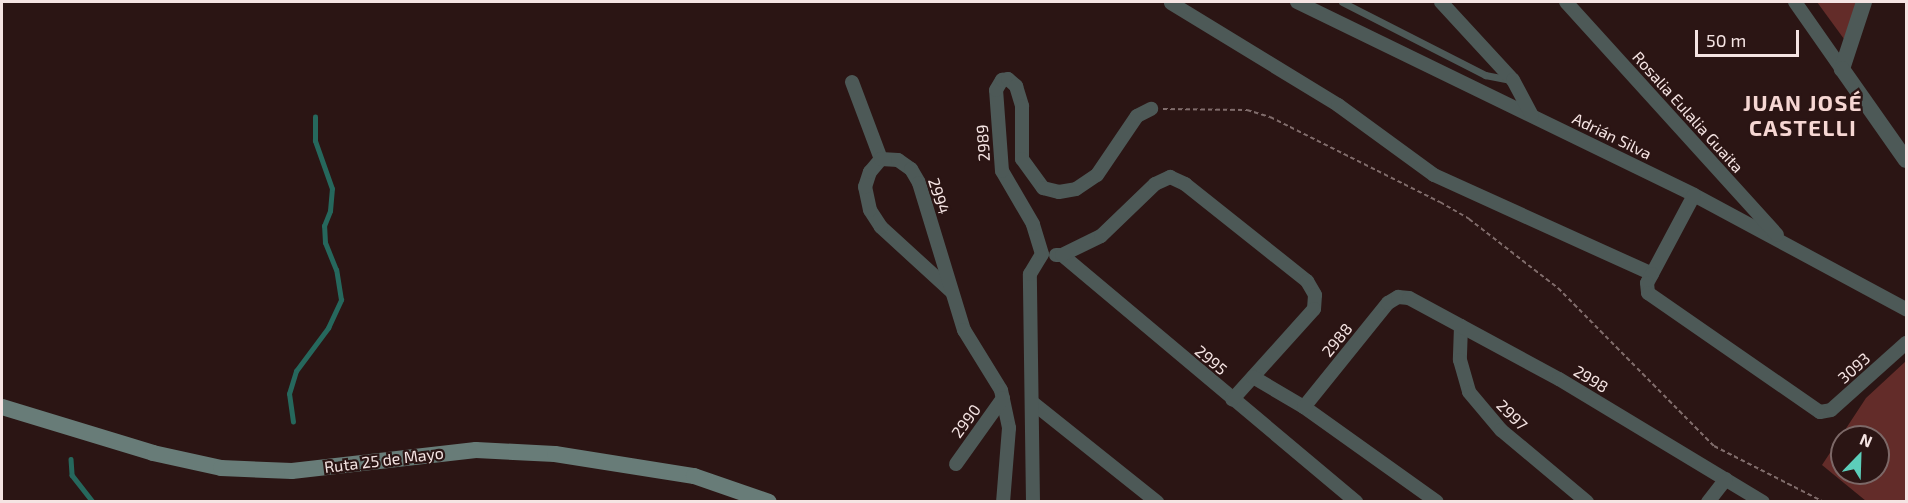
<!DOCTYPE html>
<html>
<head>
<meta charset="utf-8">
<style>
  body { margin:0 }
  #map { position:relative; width:1908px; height:503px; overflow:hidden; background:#2b1514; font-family:"Exo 2",sans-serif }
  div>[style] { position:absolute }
  .green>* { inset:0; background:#632c29 }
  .stream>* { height:4.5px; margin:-2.25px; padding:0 2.25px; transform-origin:2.25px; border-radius:2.25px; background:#26685d }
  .path>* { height:2px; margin-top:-1px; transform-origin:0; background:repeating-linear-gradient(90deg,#806c6b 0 4.5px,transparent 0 7.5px) }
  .service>* { height:7px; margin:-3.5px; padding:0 3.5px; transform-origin:3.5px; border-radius:3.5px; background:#4d5957 }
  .minor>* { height:14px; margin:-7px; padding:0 7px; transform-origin:7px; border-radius:7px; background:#4d5957 }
  .tertiary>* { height:16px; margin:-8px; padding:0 8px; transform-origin:8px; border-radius:8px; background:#4d5957 }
  .secondary>* { height:16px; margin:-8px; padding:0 8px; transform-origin:8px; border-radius:8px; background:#687c78 }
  span { translate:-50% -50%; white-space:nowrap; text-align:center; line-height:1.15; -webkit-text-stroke:4.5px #2b1514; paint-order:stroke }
  .street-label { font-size:16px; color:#f5e4e3 }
  .district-label { font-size:22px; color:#f6d7d3; font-weight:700; letter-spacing:1.5px }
  .frame { position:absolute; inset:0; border:3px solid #f5e4e3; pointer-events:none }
  .north { position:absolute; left:1830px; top:425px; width:60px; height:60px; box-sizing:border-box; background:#2b1514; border:2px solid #7c6867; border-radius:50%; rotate:23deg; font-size:16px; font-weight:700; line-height:24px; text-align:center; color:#f5e4e3 }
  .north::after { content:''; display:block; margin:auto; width:21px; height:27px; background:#5cceba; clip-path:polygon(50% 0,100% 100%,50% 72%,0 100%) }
  .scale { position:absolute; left:1695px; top:30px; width:104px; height:27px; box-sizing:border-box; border:3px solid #f5e4e3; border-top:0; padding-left:8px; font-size:18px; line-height:21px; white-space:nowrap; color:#f5e4e3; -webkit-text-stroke:4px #2b1514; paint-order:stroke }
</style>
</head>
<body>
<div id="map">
  <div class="green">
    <i style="clip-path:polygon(1817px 2px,1857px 2px,1844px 39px)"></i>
    <i style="clip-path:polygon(evenodd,1906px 361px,1906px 501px,1866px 501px,1822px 465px,1866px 398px,1906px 361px,1842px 437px,1878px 437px,1878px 473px,1842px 473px,1842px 437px)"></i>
  </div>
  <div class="stream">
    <i style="left:293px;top:422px;width:28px;rotate:-98deg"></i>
    <i style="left:289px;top:394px;width:24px;rotate:-73deg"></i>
    <i style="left:296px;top:371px;width:54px;rotate:-53.3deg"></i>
    <i style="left:328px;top:328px;width:31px;rotate:-65deg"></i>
    <i style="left:341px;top:300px;width:30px;rotate:-99deg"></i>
    <i style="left:336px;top:270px;width:29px;rotate:-112deg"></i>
    <i style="left:325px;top:243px;width:17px;rotate:-93deg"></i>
    <i style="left:324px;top:226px;width:16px;rotate:-68deg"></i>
    <i style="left:330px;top:211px;width:22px;rotate:-85deg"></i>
    <i style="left:332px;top:189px;width:51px;rotate:-109.5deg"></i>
    <i style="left:315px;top:141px;width:24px;rotate:-90deg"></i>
    <i style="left:71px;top:459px;width:16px;rotate:86deg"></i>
    <i style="left:72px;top:475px;width:34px;rotate:52deg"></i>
  </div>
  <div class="path">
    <i style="left:1163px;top:109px;width:84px;rotate:0.7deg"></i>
    <i style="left:1247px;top:110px;width:24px;rotate:17deg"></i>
    <i style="left:1270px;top:117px;width:190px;rotate:26.6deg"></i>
    <i style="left:1440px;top:202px;width:34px;rotate:30deg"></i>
    <i style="left:1469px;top:219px;width:113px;rotate:37.8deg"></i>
    <i style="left:1558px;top:288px;width:222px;rotate:45.4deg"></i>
    <i style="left:1714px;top:446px;width:123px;rotate:27deg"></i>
  </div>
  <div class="service">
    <i style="left:1342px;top:2px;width:161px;rotate:27deg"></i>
    <i style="left:1485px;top:75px;width:25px;rotate:11deg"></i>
  </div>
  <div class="minor">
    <i style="left:1297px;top:2px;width:441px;rotate:25.9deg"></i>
    <i style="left:1694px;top:195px;width:241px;rotate:28.3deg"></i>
    <i style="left:1441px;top:2px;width:106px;rotate:47.3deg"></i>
    <i style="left:1513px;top:80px;width:40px;rotate:62deg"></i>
    <i style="left:1566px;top:2px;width:314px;rotate:47.8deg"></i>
    <i style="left:1795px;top:2px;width:82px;rotate:55deg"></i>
    <i style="left:1171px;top:3px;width:196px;rotate:31.4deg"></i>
    <i style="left:1338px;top:105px;width:119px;rotate:36.1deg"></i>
    <i style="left:1434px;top:175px;width:239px;rotate:24.4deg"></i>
    <i style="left:1652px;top:274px;width:89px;rotate:-62deg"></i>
    <i style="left:852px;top:82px;width:82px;rotate:69.4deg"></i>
    <i style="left:1056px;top:255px;width:6px"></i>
    <i style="left:1062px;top:255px;width:384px;rotate:40deg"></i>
    <i style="left:1062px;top:255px;width:43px;rotate:-26deg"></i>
    <i style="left:1101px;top:236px;width:75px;rotate:-43.9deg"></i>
    <i style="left:1155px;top:184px;width:17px;rotate:-25deg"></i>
    <i style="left:1170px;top:177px;width:17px;rotate:25deg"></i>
    <i style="left:1185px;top:184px;width:156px;rotate:38.5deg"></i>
    <i style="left:1307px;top:281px;width:16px;rotate:60deg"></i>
    <i style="left:1315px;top:295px;width:14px;rotate:94deg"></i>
    <i style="left:1314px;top:309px;width:122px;rotate:132deg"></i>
    <i style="left:1652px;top:274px;width:10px;rotate:119deg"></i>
    <i style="left:1647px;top:283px;width:10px;rotate:84deg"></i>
    <i style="left:1648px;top:293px;width:209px;rotate:34.7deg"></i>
    <i style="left:1820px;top:412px;width:11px;rotate:-10deg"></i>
    <i style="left:1831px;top:410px;width:101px;rotate:-41.8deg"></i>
    <i style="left:951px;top:291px;width:95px;rotate:-137.6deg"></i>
    <i style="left:881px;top:227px;width:20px;rotate:-123deg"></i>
    <i style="left:870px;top:210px;width:24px;rotate:-102deg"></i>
    <i style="left:865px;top:187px;width:16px;rotate:-72deg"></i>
    <i style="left:870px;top:172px;width:17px;rotate:-50deg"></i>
    <i style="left:881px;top:159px;width:17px;rotate:3deg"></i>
    <i style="left:898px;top:160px;width:16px;rotate:35deg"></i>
    <i style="left:911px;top:169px;width:16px;rotate:60deg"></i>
    <i style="left:919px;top:183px;width:154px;rotate:73deg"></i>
    <i style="left:964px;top:330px;width:70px;rotate:58.3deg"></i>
    <i style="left:1001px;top:390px;width:39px;rotate:78deg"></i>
    <i style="left:1009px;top:428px;width:74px;rotate:94.6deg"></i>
    <i style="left:1461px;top:326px;width:34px;rotate:92deg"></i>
    <i style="left:1460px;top:360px;width:33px;rotate:74deg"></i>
    <i style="left:1469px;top:392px;width:50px;rotate:49.9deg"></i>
    <i style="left:1501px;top:430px;width:112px;rotate:39.9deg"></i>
    <i style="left:1253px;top:377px;width:59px;rotate:30.5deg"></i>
    <i style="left:1304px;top:407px;width:163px;rotate:35.5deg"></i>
    <i style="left:1033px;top:403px;width:159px;rotate:38.6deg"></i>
    <i style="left:1304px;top:407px;width:134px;rotate:-51.1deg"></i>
    <i style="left:1388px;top:303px;width:12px;rotate:-31deg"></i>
    <i style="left:1398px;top:297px;width:11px;rotate:5deg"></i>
    <i style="left:1409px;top:298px;width:170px;rotate:28.4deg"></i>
    <i style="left:1559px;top:379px;width:238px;rotate:31.1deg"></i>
    <i style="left:956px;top:464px;width:81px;rotate:-54.5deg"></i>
    <i style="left:1033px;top:502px;width:228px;rotate:-90.8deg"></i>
    <i style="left:1030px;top:274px;width:23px;rotate:-59deg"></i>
    <i style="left:1042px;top:254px;width:31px;rotate:-107deg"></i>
    <i style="left:1033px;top:224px;width:61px;rotate:-120.3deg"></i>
    <i style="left:1002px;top:171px;width:81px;rotate:-94.2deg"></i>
    <i style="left:996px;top:90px;width:12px;rotate:-59deg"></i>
    <i style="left:1002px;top:80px;width:6px;rotate:-9deg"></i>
    <i style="left:1008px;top:79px;width:11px;rotate:41deg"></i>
    <i style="left:1016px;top:86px;width:21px;rotate:73deg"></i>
    <i style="left:1022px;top:106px;width:53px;rotate:90deg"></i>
    <i style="left:1022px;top:159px;width:36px;rotate:54deg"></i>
    <i style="left:1043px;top:188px;width:16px;rotate:14deg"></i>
    <i style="left:1059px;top:192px;width:17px;rotate:-10deg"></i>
    <i style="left:1076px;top:189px;width:25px;rotate:-34deg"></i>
    <i style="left:1097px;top:175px;width:71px;rotate:-55.9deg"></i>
    <i style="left:1137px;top:116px;width:16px;rotate:-27deg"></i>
    <i style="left:1708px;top:502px;width:29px;rotate:-52deg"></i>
  </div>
  <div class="tertiary">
    <i style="left:1864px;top:2px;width:71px;rotate:108.2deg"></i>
    <i style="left:1842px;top:69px;width:111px;rotate:54.9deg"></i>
  </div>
  <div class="secondary">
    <i style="left:2px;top:407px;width:158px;rotate:16.9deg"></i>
    <i style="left:153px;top:453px;width:70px;rotate:12.4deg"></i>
    <i style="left:221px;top:468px;width:71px;rotate:2.4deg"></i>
    <i style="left:292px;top:471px;width:185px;rotate:-6.5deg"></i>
    <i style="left:476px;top:450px;width:79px;rotate:2.9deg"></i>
    <i style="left:555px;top:454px;width:141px;rotate:9deg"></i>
    <i style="left:694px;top:476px;width:79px;rotate:19.1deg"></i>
  </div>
  <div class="street-label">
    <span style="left:1688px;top:112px;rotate:48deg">Rosalia Eulalia Guaita</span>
    <span style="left:1612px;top:136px;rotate:26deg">Adrián Silva</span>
    <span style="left:983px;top:143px;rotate:-94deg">2989</span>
    <span style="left:939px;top:196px;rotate:72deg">2994</span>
    <span style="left:1337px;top:340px;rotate:-51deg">2988</span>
    <span style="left:1211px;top:360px;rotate:40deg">2995</span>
    <span style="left:1854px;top:368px;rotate:-42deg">3093</span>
    <span style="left:1591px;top:379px;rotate:31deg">2998</span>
    <span style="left:1512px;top:415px;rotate:45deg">2997</span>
    <span style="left:966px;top:421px;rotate:-54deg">2990</span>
    <span style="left:384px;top:460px;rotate:-7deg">Ruta 25 de Mayo</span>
  </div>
  <div class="district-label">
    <span style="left:1803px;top:115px">JUAN JOSÉ<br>CASTELLI</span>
  </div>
  <div class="frame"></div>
  <div class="north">N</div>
  <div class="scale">50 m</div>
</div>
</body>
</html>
